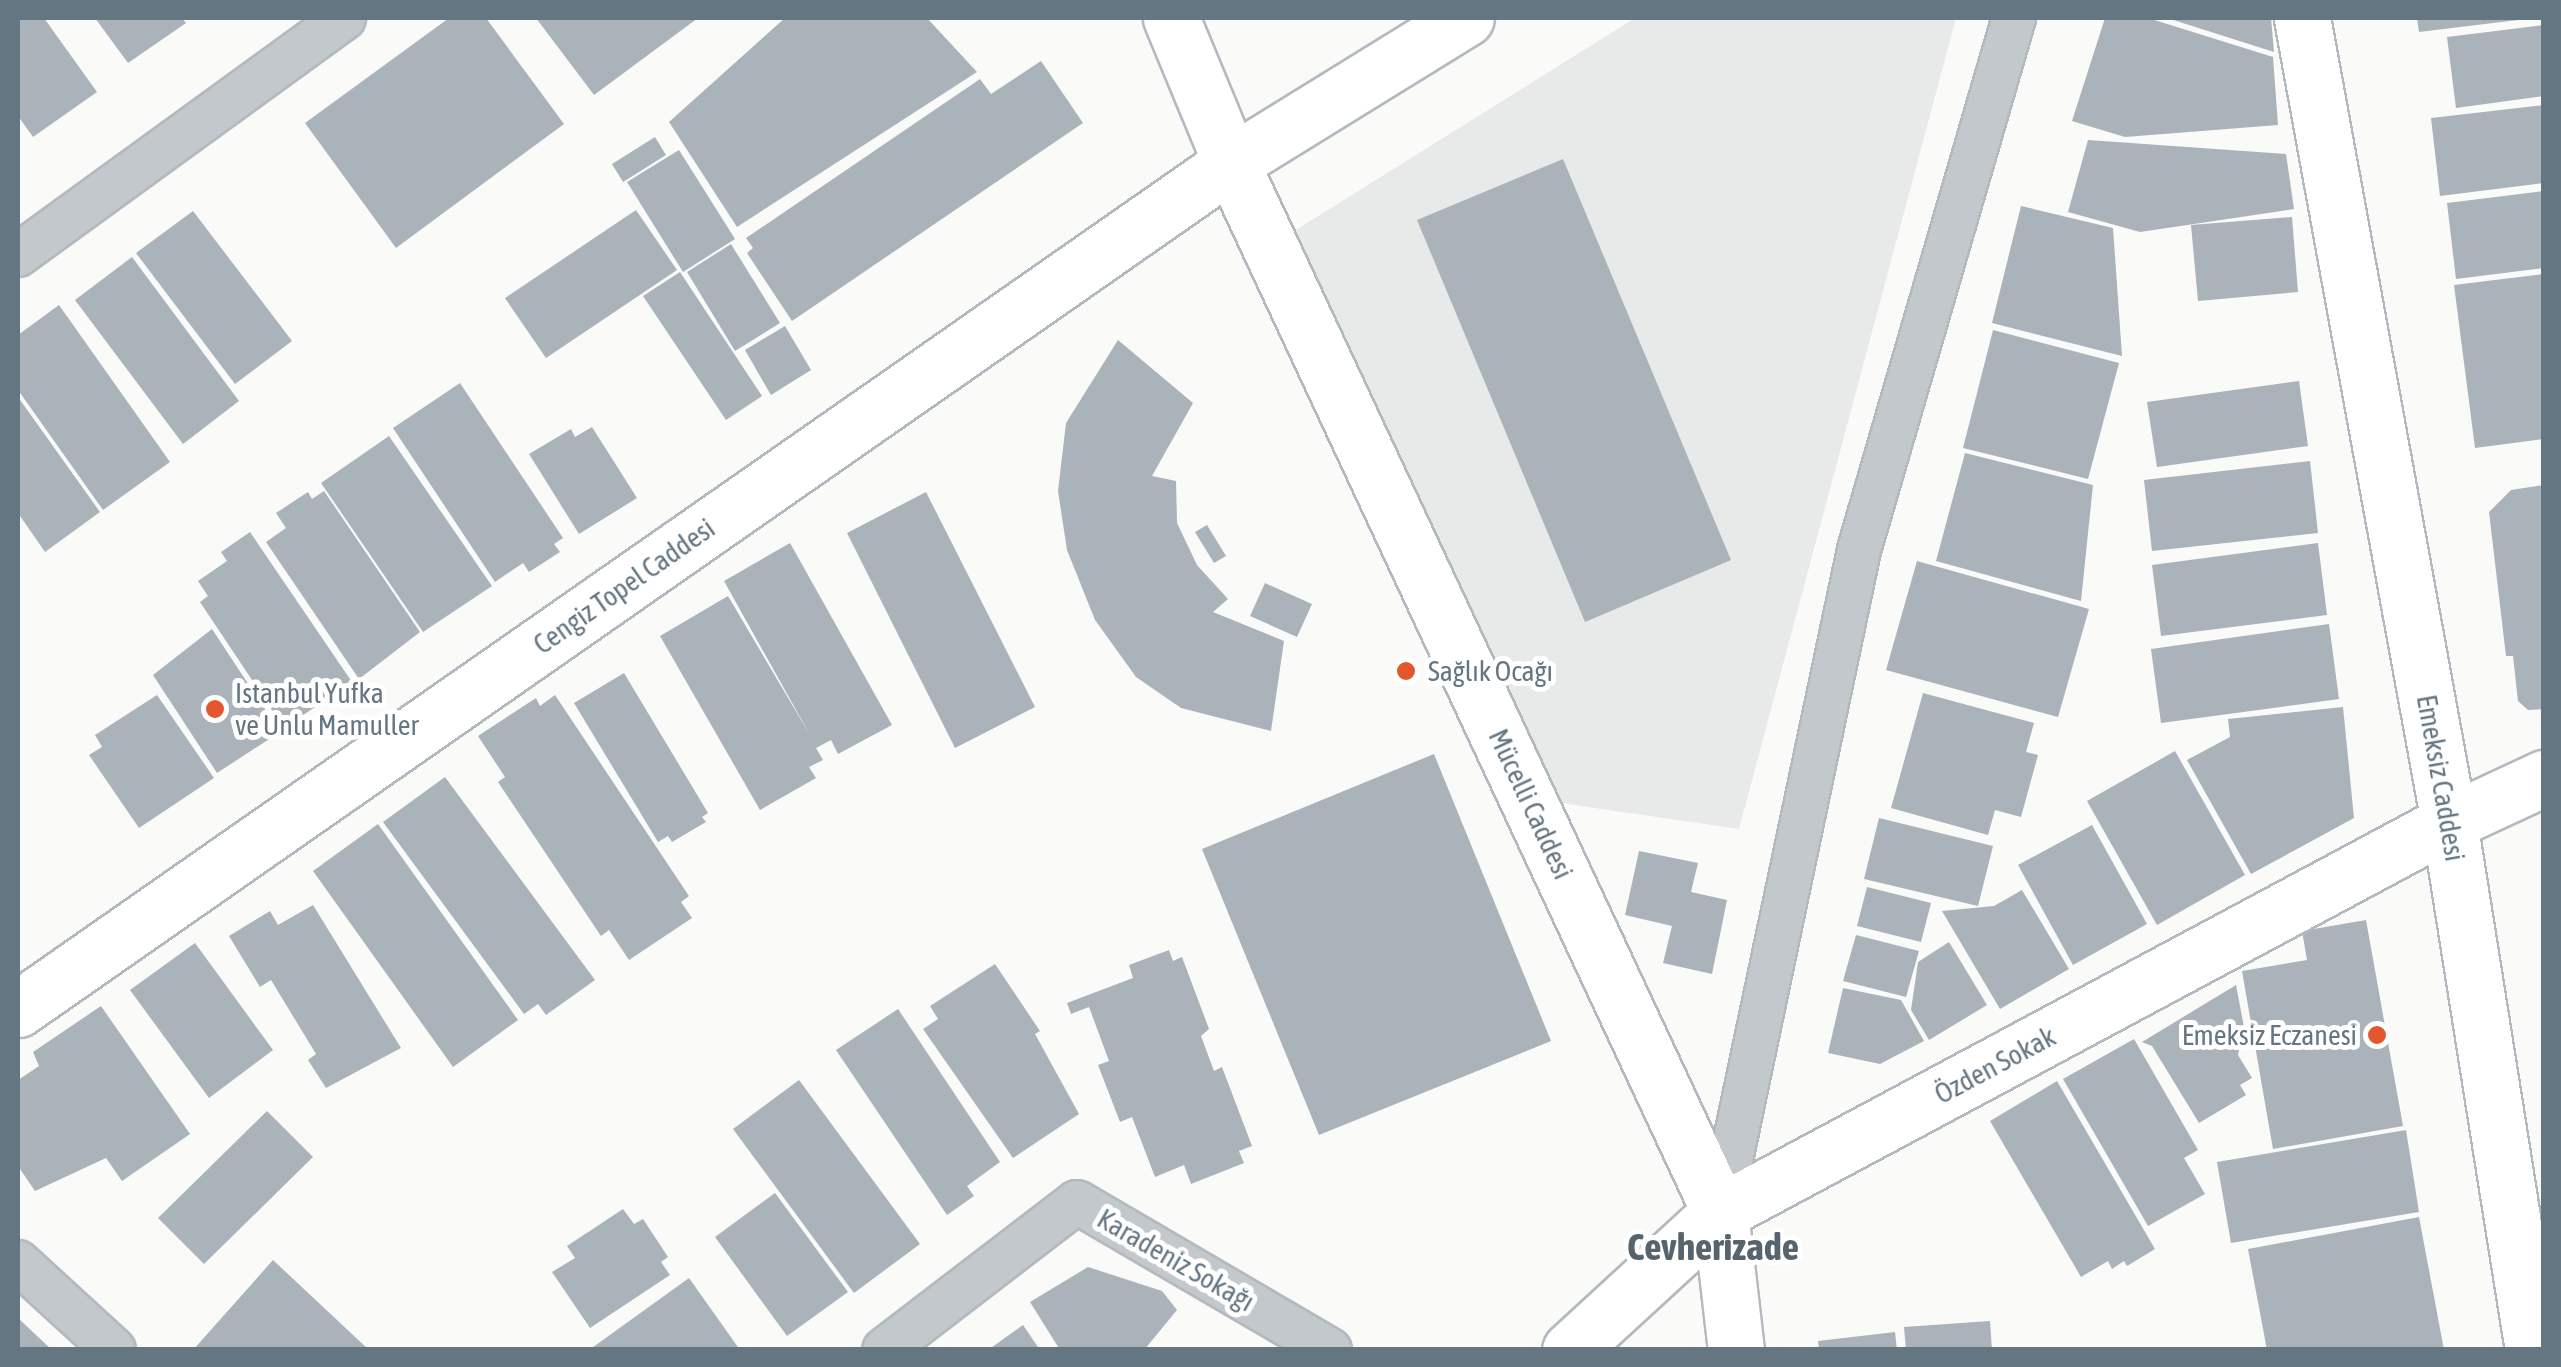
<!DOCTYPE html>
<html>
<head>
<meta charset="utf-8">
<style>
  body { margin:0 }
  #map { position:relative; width:2561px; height:1367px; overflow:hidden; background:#fafaf8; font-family:"Asap Condensed",sans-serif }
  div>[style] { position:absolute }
  .built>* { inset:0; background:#e8e9e9 }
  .building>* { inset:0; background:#aab3b9 }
  .roads { filter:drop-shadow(2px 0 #b3babf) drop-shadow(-2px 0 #b3babf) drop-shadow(0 2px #b3babf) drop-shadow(0 -2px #b3babf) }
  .street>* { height:42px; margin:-21px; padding:0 21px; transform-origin:21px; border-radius:21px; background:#c3c8cc }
  .secondary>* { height:55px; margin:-27.5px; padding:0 27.5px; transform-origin:27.5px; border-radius:27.5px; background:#fff }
  .dots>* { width:28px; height:28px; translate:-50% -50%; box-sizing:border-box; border:5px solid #fff; border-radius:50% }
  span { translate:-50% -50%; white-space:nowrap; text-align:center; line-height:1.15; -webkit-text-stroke:10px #fff; paint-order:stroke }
  .street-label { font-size:28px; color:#657683 }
  .poi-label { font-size:28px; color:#657683 }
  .left { translate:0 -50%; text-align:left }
  .right { translate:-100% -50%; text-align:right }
  .district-label { font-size:38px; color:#57646e; font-weight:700 }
  .frame { position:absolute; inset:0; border:20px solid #657683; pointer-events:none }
</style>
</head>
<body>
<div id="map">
  <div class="built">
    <i style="clip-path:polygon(1635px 18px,1956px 18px,1739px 829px,1561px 803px,1291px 233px)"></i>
  </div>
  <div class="building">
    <i style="clip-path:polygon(18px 18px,44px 18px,97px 92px,33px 137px,18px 116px)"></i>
    <i style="clip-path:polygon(95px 18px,182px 18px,186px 23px,128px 63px)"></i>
    <i style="clip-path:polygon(449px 18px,486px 18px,564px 124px,396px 248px,305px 123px)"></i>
    <i style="clip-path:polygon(536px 18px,698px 18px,594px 95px)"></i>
    <i style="clip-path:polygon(785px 18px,927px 18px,977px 72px,737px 227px,669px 122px)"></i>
    <i style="clip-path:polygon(2105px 18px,2148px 18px,2273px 57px,2278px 125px,2125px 137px,2072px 121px)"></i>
    <i style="clip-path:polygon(2167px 18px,2271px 18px,2274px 52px)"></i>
    <i style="clip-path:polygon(2417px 18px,2518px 18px,2518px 20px,2419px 32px)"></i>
    <i style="clip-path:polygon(2544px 25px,2544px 96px,2456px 108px,2447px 37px)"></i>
    <i style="clip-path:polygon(1041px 61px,1083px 123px,792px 321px,747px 253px,753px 248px,746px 238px,980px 79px,991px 94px)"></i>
    <i style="clip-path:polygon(2544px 105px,2544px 183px,2440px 196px,2431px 118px)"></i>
    <i style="clip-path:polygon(655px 137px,666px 155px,623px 182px,612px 164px)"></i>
    <i style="clip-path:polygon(2088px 140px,2286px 154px,2294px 209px,2140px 232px,2068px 212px)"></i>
    <i style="clip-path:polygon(679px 150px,735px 239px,683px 272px,627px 182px)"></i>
    <i style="clip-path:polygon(1563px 159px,1731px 560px,1585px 622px,1417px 220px)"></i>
    <i style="clip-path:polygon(2544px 191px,2544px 268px,2456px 279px,2447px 203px)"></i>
    <i style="clip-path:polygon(2021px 206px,2113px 228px,2122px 356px,1992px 323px)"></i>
    <i style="clip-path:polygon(636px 210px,677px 270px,546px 358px,505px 298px)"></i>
    <i style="clip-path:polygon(193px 211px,292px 341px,235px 384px,136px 253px)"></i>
    <i style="clip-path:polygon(2292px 217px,2298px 292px,2198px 301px,2191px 225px)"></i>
    <i style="clip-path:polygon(731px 244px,780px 323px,735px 351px,687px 272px)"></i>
    <i style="clip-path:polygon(132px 257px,239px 401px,183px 444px,75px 300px)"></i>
    <i style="clip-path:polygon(680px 272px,762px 396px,726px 420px,643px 296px)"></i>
    <i style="clip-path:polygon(2544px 274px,2544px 439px,2475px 448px,2454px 285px)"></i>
    <i style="clip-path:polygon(59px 305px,170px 462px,103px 510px,18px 390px,18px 335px)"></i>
    <i style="clip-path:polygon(785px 326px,811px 370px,771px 395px,745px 350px)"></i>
    <i style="clip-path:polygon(1993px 330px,2119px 363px,2088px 479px,1963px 448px)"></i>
    <i style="clip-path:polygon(1118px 340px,1193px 403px,1152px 476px,1176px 481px,1177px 523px,1197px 565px,1228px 599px,1213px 612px,1284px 641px,1271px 731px,1181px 708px,1136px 677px,1095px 620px,1067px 550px,1058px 491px,1066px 423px)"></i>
    <i style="clip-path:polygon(2299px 381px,2308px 446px,2157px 467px,2147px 402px)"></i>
    <i style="clip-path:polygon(460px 383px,563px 538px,554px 544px,560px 552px,529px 572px,523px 563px,495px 582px,393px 428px)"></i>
    <i style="clip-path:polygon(18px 397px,100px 512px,45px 552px,18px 513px)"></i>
    <i style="clip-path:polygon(592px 427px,637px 498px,579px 534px,529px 454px,571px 429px,575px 437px)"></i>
    <i style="clip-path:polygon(389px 436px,492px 586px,423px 632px,321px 483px)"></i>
    <i style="clip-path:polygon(1965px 453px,2093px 485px,2081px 601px,1936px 561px)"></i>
    <i style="clip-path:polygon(2310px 461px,2318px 533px,2152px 551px,2144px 480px)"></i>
    <i style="clip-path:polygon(2544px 485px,2544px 709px,2528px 710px,2518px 701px,2513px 656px,2506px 656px,2489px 512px,2511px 490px)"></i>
    <i style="clip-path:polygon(324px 491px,420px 632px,359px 679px,266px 542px,286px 528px,276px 513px,308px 492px,312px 499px)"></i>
    <i style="clip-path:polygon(926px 492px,1035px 707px,955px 748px,847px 533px)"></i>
    <i style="clip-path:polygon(1207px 525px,1226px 556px,1214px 563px,1195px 532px)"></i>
    <i style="clip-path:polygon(250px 532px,352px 682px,284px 728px,200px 602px,208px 596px,198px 581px,227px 561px,221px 552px)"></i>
    <i style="clip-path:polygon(790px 543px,892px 725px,838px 754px,831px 740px,816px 748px,823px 760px,809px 767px,816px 778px,760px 810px,660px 636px,728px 596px,810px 735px,724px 581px)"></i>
    <i style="clip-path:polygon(2318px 543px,2327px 615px,2161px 636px,2152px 565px)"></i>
    <i style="clip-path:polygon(1917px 561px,2089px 609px,2058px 717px,1886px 670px)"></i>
    <i style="clip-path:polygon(1265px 583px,1312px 604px,1297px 637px,1250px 616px)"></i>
    <i style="clip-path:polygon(2329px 624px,2339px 699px,2161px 723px,2151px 649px)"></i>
    <i style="clip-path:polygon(212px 629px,280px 732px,217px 773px,153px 675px)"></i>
    <i style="clip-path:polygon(624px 673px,708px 813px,702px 817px,706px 822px,672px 842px,668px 836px,658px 842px,574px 703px)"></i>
    <i style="clip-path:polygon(1923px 693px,2034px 723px,2026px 752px,2038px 755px,2021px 817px,1995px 810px,1988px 835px,1891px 808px)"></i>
    <i style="clip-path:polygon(157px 695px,214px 778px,139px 828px,89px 755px,102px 747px,95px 735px)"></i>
    <i style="clip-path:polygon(555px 695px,689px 896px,681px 902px,692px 918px,629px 960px,609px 930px,601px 936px,498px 782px,505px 777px,478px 736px,536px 698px,540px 706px)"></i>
    <i style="clip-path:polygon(2343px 707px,2354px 818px,2251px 874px,2187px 760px,2230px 737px,2228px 719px)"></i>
    <i style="clip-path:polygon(2175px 751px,2245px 875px,2157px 925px,2087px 801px)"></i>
    <i style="clip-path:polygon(1434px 754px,1551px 1041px,1319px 1135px,1202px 849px)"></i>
    <i style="clip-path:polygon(445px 777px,595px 980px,546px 1015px,538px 1004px,524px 1014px,383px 822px)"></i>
    <i style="clip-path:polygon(1879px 818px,1993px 846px,1978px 906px,1864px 879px)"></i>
    <i style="clip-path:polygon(378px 824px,518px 1020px,453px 1067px,313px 871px)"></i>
    <i style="clip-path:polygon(2092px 825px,2147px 924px,2073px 965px,2018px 865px)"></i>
    <i style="clip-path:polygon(1639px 851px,1698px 863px,1691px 892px,1727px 900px,1712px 974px,1663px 963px,1672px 926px,1625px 915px)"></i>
    <i style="clip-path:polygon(1867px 887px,1931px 903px,1921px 942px,1857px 926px)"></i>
    <i style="clip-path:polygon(2022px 890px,2069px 969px,2000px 1009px,1942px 911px,1994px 906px)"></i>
    <i style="clip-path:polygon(313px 905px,401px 1048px,326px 1088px,308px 1060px,316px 1054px,271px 980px,260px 987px,229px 936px,270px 911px,278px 925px)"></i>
    <i style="clip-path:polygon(2366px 920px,2403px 1126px,2273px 1149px,2242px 971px,2307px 960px,2302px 931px)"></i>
    <i style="clip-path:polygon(1856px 935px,1919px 951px,1906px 997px,1843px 981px)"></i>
    <i style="clip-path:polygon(1949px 942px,1987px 1005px,1929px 1040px,1911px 1010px,1918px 962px)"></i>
    <i style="clip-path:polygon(195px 943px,273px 1050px,209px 1098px,130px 990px)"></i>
    <i style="clip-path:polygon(1169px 950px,1173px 961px,1182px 957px,1209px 1029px,1201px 1036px,1214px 1071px,1222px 1067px,1252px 1146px,1239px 1151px,1244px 1163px,1191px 1184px,1184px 1165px,1155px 1177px,1132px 1117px,1120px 1122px,1098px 1065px,1109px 1061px,1089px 1007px,1071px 1014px,1067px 1003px,1133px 978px,1129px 965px)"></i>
    <i style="clip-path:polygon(995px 964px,1040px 1031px,1035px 1034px,1079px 1114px,1013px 1158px,923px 1029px,938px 1019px,930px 1006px)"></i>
    <i style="clip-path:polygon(2236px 985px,2244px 1027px,2238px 1055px,2252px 1078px,2240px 1085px,2246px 1095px,2199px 1123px,2152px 1046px,2142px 1042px)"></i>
    <i style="clip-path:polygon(1843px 988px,1901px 1000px,1924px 1041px,1880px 1064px,1828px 1053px)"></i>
    <i style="clip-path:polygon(101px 1006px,190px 1134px,122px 1181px,106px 1158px,35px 1191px,18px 1166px,18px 1080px,39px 1066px,33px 1052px)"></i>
    <i style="clip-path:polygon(898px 1009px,1000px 1162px,967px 1186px,974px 1196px,947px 1215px,836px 1050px)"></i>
    <i style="clip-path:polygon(2134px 1039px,2198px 1150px,2184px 1158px,2205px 1194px,2148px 1226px,2063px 1079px)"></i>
    <i style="clip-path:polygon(799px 1080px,920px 1244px,854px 1293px,733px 1129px)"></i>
    <i style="clip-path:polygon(2057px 1081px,2155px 1249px,2127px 1266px,2124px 1261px,2112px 1269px,2108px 1261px,2081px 1277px,1990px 1121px)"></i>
    <i style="clip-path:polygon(267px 1111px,313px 1157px,204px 1264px,158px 1218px)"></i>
    <i style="clip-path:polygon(2406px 1130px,2419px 1212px,2231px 1243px,2217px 1162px)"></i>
    <i style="clip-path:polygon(775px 1193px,848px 1292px,787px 1336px,715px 1237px)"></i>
    <i style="clip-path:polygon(623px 1209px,634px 1224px,643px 1219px,668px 1257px,661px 1262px,670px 1275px,590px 1328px,552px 1272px,575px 1258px,567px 1246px)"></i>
    <i style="clip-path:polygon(2419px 1217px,2444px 1350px,2267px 1350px,2248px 1249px)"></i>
    <i style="clip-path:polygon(273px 1260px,369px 1350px,193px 1350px)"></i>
    <i style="clip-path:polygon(1088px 1267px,1162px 1291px,1177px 1310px,1144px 1350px,1060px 1350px,1030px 1302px)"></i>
    <i style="clip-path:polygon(689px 1278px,740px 1350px,589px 1350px)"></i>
    <i style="clip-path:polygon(18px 1318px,52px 1350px,18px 1350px)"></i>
    <i style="clip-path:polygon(1990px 1321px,1992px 1350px,1906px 1350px,1904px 1327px)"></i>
    <i style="clip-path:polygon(1023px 1325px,1040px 1350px,988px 1350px)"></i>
    <i style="clip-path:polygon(1895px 1332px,1897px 1350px,1819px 1350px,1818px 1341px)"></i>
  </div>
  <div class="roads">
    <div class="street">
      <i style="left:18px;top:255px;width:403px;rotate:-36deg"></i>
      <i style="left:1720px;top:1212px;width:676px;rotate:-78.14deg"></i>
      <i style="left:1859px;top:550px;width:554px;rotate:-73.76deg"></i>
      <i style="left:18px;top:1262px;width:130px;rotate:42.5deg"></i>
      <i style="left:884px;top:1350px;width:243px;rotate:-37.5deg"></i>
      <i style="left:1077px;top:1202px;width:293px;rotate:30.3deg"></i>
    </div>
    <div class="secondary">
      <i style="left:1171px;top:18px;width:157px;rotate:67.5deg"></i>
      <i style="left:1231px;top:163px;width:1157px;rotate:65.01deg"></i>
      <i style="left:1720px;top:1212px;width:139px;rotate:83.4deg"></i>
      <i style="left:2302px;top:18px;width:817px;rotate:79.64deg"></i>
      <i style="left:2449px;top:822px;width:535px;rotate:80.96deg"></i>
      <i style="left:18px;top:1009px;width:1479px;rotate:-34.89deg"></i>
      <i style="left:1231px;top:163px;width:276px;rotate:-31.7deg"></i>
      <i style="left:1570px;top:1350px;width:204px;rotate:-42.6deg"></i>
      <i style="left:1720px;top:1212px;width:827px;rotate:-28.15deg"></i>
      <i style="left:2449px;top:822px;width:105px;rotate:-24.9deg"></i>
    </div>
  </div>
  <div class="dots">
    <i style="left:1406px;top:671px;background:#e4572e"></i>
    <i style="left:215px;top:709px;background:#e4572e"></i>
    <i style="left:2377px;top:1035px;background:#e4572e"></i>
  </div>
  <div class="street-label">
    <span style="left:624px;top:586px;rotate:-35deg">Cengiz Topel Caddesi</span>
    <span style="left:2441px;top:778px;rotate:80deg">Emeksiz Caddesi</span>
    <span style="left:1531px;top:804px;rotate:65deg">Mücelli Caddesi</span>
    <span style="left:1995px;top:1065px;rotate:-28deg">Özden Sokak</span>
    <span style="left:1176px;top:1260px;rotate:30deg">Karadeniz Sokağı</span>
  </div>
  <div class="poi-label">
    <span class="left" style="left:1428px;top:671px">Sağlık Ocağı</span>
    <span class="left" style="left:235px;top:709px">Istanbul Yufka<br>ve Unlu Mamuller</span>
    <span class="right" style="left:2357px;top:1035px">Emeksiz Eczanesi</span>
  </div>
  <div class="district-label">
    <span style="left:1713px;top:1247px">Cevherizade</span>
  </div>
  <div class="frame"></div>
</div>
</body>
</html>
